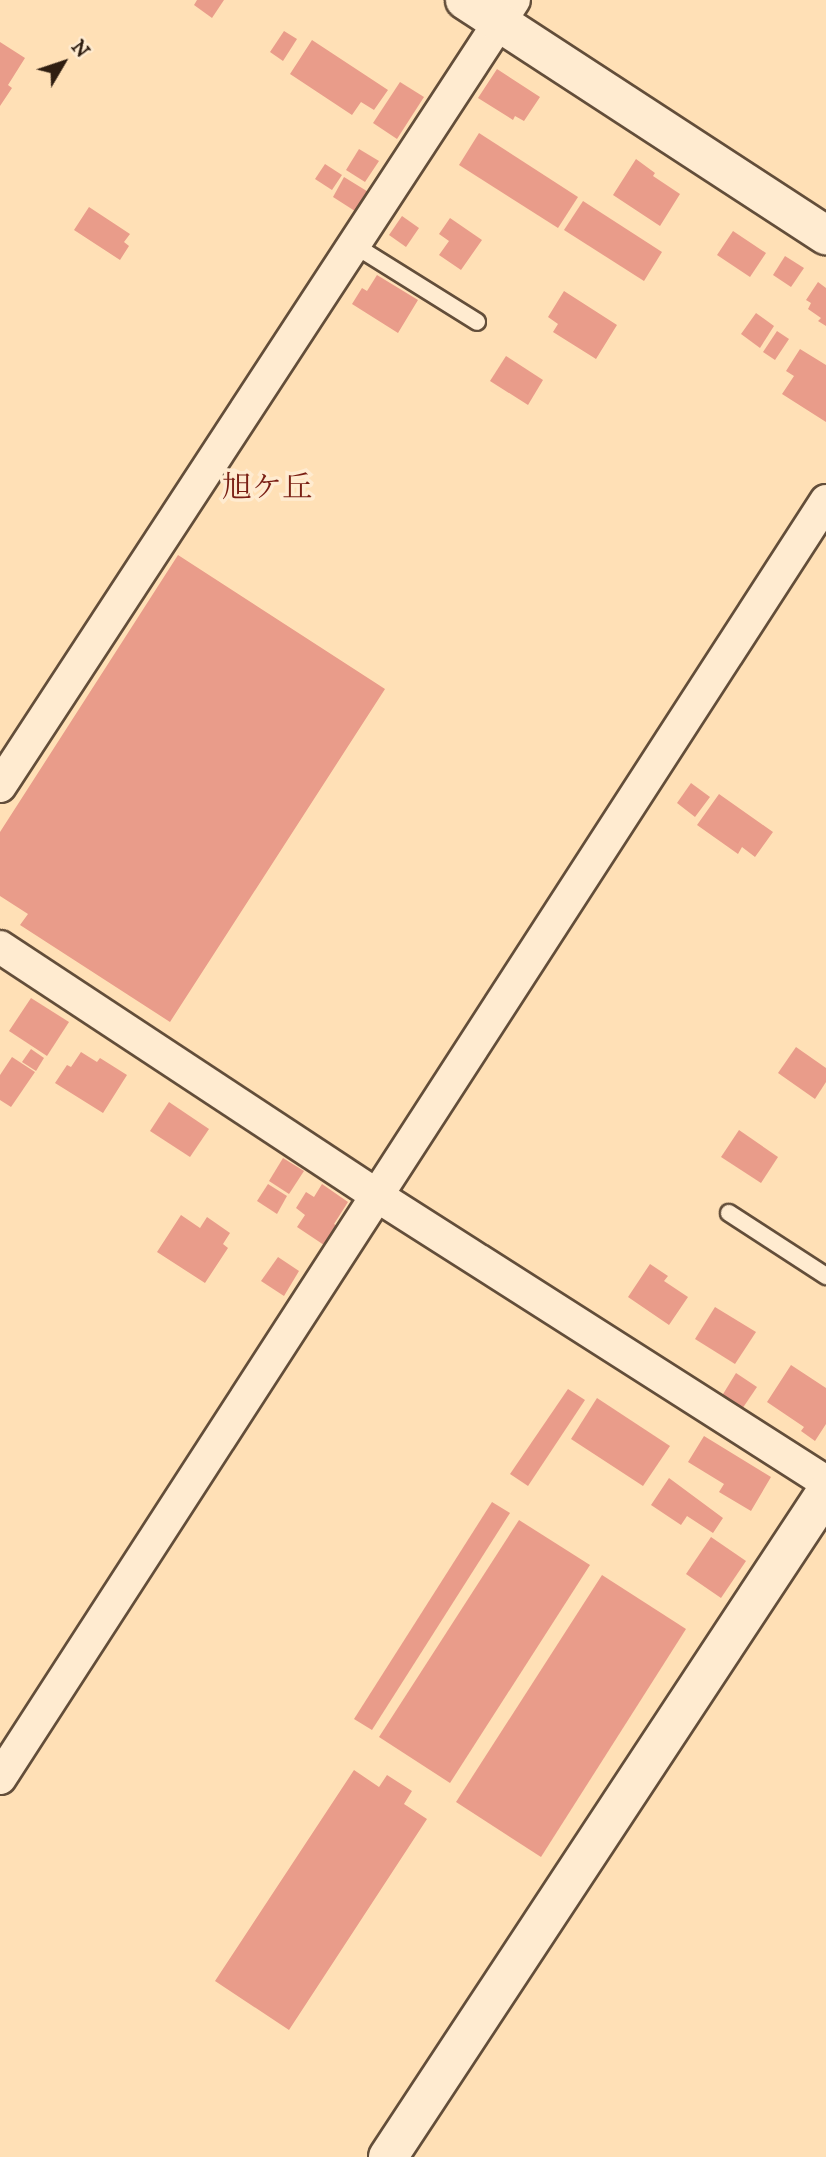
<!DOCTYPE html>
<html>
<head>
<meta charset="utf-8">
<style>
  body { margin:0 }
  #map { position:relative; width:826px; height:2157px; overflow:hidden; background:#ffe0b6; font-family:"IM FELL DW Pica","Noto Serif JP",serif }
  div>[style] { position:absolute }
  .building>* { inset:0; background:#e99c8a }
  .roads { filter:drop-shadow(2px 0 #634e3a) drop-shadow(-2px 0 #634e3a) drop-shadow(0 2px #634e3a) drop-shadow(0 -2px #634e3a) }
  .service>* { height:16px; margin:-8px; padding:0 8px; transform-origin:8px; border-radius:8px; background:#ffebd0 }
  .minor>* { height:32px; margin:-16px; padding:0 16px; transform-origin:16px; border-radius:16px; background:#ffebd0 }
  .tertiary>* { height:38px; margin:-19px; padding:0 19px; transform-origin:19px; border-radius:19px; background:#ffebd0 }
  span { translate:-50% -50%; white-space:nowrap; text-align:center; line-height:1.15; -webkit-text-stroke:7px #ffebd0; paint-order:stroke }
  .quarter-label { font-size:30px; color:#7a1f14 }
  .north { position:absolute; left:28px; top:28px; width:70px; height:70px; -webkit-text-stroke:5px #ffebd0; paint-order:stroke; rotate:51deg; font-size:19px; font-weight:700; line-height:28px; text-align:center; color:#2f1e11 }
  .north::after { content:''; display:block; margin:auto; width:24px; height:32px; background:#2f1e11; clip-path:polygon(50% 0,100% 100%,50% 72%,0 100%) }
</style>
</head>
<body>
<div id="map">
  <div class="building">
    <i style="clip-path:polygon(197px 0,224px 0,212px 18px,194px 5px)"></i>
    <i style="clip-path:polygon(284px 31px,297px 39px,283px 61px,270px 52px)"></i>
    <i style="clip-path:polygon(312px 40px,388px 90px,374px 110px,361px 102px,352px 115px,290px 74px)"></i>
    <i style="clip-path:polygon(0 42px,25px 58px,8px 85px,12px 88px,0 106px)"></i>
    <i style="clip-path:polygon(497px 69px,540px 97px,524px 121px,515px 116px,513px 120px,478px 98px)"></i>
    <i style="clip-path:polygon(400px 82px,424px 97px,397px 139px,373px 123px)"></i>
    <i style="clip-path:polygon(479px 133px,578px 197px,558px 228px,459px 165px)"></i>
    <i style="clip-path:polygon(359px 149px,379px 161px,365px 182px,346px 170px)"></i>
    <i style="clip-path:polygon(636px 159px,655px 173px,653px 176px,680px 194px,660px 226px,613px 195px)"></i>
    <i style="clip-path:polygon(325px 164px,342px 175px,332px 190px,315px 179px)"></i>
    <i style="clip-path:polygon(344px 177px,370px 193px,358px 213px,333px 197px)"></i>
    <i style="clip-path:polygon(583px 201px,662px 252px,644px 281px,564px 230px)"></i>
    <i style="clip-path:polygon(89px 207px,130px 234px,124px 242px,129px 246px,120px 260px,74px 230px)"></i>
    <i style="clip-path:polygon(402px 216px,419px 228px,406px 247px,389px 235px)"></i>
    <i style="clip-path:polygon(450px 218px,482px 240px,461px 270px,439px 255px,449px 241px,439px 234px)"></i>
    <i style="clip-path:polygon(733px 231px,766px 253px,750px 277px,717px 255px)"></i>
    <i style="clip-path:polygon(785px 256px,804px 268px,791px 287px,773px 275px)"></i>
    <i style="clip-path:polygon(377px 275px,418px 300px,398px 333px,352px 304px,362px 288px,367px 291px)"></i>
    <i style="clip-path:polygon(818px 282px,826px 288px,826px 326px,818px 321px,821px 318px,808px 309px,811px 303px,806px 300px)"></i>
    <i style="clip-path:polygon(564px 291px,617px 325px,596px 359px,553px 332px,558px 324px,548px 317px)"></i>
    <i style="clip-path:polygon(756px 313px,774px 326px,760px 348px,741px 334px)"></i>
    <i style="clip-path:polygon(777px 331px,789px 339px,775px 360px,763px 352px)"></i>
    <i style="clip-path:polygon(800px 349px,826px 365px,826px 422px,782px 394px,794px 376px,786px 371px)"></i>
    <i style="clip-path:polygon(506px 356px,543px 380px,528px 405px,490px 381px)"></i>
    <i style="clip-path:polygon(178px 555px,385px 689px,170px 1022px,20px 925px,28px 914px,0 896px,0 832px)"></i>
    <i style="clip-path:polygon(691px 783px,710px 797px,695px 817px,677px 803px)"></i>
    <i style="clip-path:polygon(719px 794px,773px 832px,755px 857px,742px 847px,738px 854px,697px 825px)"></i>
    <i style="clip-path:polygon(31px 998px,69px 1022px,47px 1056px,9px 1031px)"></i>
    <i style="clip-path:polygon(796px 1047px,826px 1068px,826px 1082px,815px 1099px,778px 1073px)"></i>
    <i style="clip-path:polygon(31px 1049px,44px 1058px,36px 1071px,22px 1062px)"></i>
    <i style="clip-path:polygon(81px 1052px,97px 1062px,100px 1058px,127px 1075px,103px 1113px,55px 1083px,67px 1065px,71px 1067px)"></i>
    <i style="clip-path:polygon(12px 1057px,35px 1072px,11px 1107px,0 1100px,0 1075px)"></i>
    <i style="clip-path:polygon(169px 1102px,209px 1129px,190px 1157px,150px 1131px)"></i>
    <i style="clip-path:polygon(739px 1130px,778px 1157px,761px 1183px,721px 1157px)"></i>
    <i style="clip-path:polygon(283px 1158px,304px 1171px,289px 1194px,269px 1181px)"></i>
    <i style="clip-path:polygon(268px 1184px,287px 1196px,277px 1214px,257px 1201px)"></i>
    <i style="clip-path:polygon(322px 1184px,348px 1202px,334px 1224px,340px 1228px,327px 1247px,297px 1227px,305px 1215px,296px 1208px,306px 1192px,314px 1197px)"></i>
    <i style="clip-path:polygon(181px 1215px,200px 1228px,207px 1217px,230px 1233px,223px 1244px,228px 1248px,205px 1283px,157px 1252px)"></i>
    <i style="clip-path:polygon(278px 1257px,299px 1271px,284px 1296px,261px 1281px)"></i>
    <i style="clip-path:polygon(650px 1264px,668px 1276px,664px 1281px,688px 1297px,669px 1325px,628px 1297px)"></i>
    <i style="clip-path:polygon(715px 1307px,756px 1332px,735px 1364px,695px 1339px)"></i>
    <i style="clip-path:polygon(791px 1365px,826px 1388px,826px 1424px,815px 1441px,801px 1431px,804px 1427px,767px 1402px)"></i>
    <i style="clip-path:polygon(736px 1373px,757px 1387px,740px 1412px,720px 1399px)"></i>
    <i style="clip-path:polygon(568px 1389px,585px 1400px,528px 1486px,510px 1474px)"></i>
    <i style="clip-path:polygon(597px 1398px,670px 1446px,643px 1486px,571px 1439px)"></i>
    <i style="clip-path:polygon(704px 1436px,771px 1477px,751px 1511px,719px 1492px,724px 1484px,688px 1462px)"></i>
    <i style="clip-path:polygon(669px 1478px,723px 1518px,713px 1533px,687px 1516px,681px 1525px,651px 1505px)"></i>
    <i style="clip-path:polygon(492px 1502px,510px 1513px,372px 1730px,354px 1719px)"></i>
    <i style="clip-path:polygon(519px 1520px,590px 1565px,450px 1783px,379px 1737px)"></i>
    <i style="clip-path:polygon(711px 1537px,746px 1561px,721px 1598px,686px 1574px)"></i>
    <i style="clip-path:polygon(602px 1575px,686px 1629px,541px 1857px,456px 1802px)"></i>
    <i style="clip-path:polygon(354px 1770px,379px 1787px,387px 1775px,412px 1791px,404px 1804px,427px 1819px,289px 2030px,215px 1981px)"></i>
  </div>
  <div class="roads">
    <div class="service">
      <i style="left:354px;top:245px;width:145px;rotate:32deg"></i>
      <i style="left:729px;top:1213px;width:116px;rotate:33deg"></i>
    </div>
    <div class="minor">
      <i style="left:0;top:786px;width:939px;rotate:-56.82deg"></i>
      <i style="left:0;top:947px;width:454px;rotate:33.4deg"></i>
      <i style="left:379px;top:1197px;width:530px;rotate:32.52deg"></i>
      <i style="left:0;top:1778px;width:1521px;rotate:-57.1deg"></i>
    </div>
    <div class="tertiary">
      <i style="left:465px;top:0;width:431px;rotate:33.1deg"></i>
      <i style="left:388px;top:2157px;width:796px;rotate:-56.63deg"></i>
    </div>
  </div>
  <div class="quarter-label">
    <span style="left:267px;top:489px">旭ケ丘</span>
  </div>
  <div class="north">N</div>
</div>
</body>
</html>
